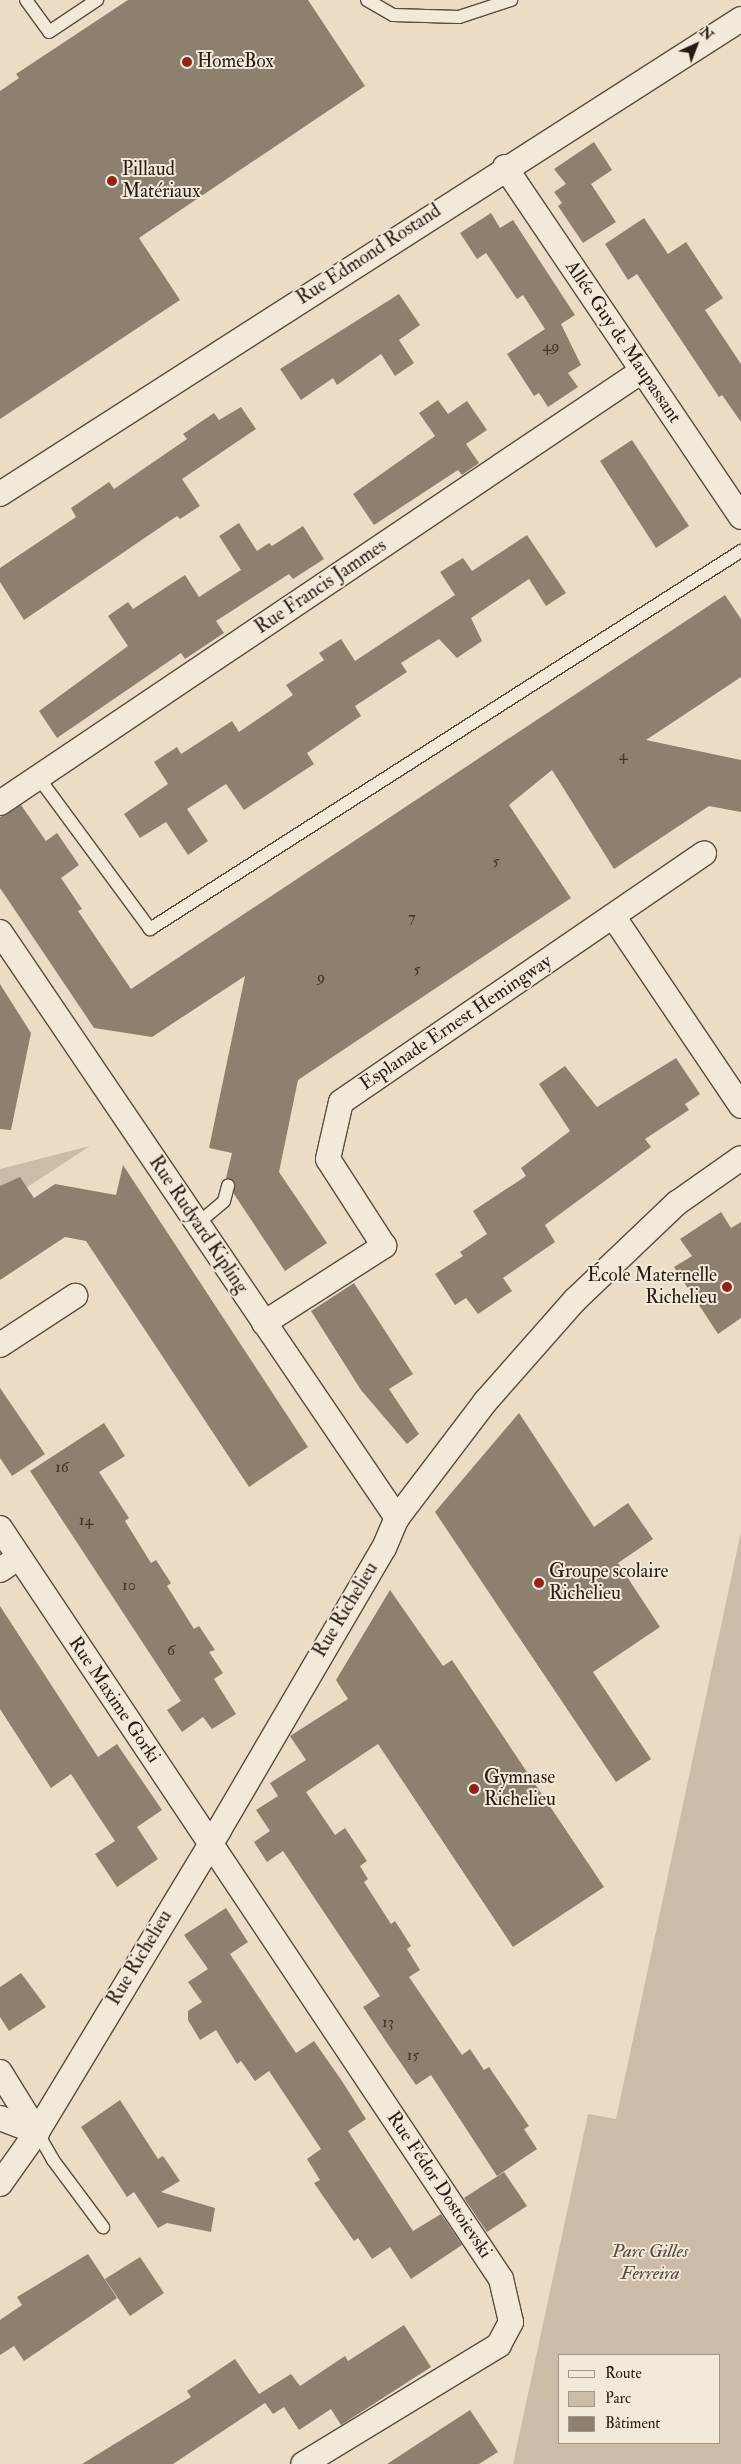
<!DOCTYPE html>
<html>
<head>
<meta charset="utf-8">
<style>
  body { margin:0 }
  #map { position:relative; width:741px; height:2464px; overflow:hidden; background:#ebddc5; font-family:"IM FELL Double Pica",serif }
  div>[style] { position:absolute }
  .green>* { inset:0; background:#cabca7 }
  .building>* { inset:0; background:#8d806f }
  .roads { filter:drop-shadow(1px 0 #594c3f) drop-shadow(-1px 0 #594c3f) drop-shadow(0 1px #594c3f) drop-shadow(0 -1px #594c3f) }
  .lane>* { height:12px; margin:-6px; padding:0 6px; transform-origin:6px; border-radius:6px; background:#f2e9d9 }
  .street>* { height:24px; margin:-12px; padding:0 12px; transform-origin:12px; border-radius:12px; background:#f2e9d9 }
  .dots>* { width:14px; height:14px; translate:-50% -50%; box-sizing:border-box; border:2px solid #f2e9d9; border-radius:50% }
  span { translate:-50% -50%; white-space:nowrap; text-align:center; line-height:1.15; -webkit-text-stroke:4px #f2e9d9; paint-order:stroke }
  .number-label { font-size:16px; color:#413429 }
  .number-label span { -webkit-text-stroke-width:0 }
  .poi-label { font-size:19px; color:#281b12 }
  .left { translate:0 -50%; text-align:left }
  .right { translate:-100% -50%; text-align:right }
  .street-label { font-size:19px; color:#281b12 }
  .park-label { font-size:19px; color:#594b3f; font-style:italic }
  .legend { position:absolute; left:558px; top:2354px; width:162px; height:90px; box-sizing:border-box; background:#f2e9d9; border:1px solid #a19789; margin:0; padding:6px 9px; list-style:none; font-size:15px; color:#281b12 }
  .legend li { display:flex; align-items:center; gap:10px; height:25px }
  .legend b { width:25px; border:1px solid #a19789 }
  .north { position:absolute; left:671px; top:20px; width:50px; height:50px; -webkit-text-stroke:4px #f2e9d9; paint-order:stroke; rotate:43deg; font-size:14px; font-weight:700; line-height:20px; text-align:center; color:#281b12 }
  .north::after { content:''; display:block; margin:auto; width:18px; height:22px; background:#281b12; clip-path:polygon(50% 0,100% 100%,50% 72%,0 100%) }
</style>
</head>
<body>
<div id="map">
  <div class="green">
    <i style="clip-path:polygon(90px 1146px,0 1205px,0 1169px)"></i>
    <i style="clip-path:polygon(evenodd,741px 1532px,741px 2464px,513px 2464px,588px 2114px,616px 2119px,741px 1532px,560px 2355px,720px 2355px,720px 2443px,560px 2443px,560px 2355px)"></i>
  </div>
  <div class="building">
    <i style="clip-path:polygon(128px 0,308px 0,365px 86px,139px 238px,180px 300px,0 419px,0 91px,19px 78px,16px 74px)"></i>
    <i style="clip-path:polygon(594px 142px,612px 170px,591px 184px,616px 222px,583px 243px,558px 206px,562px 203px,554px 192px,566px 184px,554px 169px)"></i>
    <i style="clip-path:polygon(491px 213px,500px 228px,513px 220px,575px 315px,561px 324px,581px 365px,568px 373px,578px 387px,548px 407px,539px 393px,534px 396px,507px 354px,545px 329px,523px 295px,517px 299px,486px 253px,477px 259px,460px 233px)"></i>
    <i style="clip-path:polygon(644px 218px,668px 254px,686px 242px,723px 298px,705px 310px,741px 364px,741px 422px,722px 395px,719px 397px,637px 274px,628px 280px,605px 244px)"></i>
    <i style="clip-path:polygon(399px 294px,420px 325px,399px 340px,414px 363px,395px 376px,381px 354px,337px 385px,333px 378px,301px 400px,280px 369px)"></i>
    <i style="clip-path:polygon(438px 400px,448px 414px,467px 401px,487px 430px,466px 444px,479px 463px,462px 475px,458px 470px,374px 525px,353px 494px,435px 436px,419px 413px)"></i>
    <i style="clip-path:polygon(241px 407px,256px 429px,182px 479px,200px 506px,180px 519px,177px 516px,24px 620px,0 582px,0 568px,76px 517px,71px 508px,109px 482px,114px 489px,187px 439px,183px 434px,214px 413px,219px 420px)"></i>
    <i style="clip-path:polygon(632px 440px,689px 526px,656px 548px,600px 461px)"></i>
    <i style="clip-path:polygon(239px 523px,257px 551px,269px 543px,272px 546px,303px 526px,324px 559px,293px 579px,289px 574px,216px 621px,224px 633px,185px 659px,181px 653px,57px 738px,39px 711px,128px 646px,108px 616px,128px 602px,133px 609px,185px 575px,199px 597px,241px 570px,219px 536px)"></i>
    <i style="clip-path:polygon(527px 535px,566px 593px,546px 606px,529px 579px,471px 618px,482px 641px,457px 658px,439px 639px,401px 663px,407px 672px,355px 706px,361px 716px,307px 753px,314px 764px,244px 810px,226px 784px,187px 809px,208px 841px,188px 855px,166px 822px,140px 838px,124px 814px,168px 784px,154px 762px,177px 747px,181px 754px,232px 721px,239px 732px,293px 695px,286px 685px,324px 660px,319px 653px,341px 639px,355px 661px,455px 595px,440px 572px,463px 558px,472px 571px)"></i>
    <i style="clip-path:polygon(725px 595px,741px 619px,741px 677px,646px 740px,741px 760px,741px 812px,709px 806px,614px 869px,552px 770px,509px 805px,571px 898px,298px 1080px,279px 1172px,327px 1243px,285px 1271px,234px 1194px,234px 1181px,226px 1178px,232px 1153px,209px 1148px,245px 976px,152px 1037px,94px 1028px,0 888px,0 817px,21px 805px,46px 841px,57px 833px,79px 865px,61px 878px,82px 909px,78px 911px,131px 989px)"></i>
    <i style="clip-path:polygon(0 984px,31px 1033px,11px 1130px,0 1129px)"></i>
    <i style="clip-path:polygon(676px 1058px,700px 1094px,685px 1104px,689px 1110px,645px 1139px,651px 1147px,545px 1225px,555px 1242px,503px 1278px,512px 1291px,478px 1314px,466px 1298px,455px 1305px,435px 1274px,463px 1256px,460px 1252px,487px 1234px,473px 1211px,526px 1176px,521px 1168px,570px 1131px,539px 1084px,565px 1066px,597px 1107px)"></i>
    <i style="clip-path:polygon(123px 1165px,308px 1447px,249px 1487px,86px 1241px,65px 1237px,0 1280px,0 1186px,20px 1177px,34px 1198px,55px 1184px,116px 1195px)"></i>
    <i style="clip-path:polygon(721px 1212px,731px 1228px,741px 1222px,741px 1318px,718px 1334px,674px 1267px,692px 1256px,680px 1239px)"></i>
    <i style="clip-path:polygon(354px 1283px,413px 1374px,389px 1389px,419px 1434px,407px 1444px,361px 1390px,311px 1311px)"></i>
    <i style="clip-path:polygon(0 1388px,45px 1454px,12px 1476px,0 1458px)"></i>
    <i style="clip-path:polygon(519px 1413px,594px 1527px,628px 1503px,653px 1539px,618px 1563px,660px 1627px,593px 1672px,651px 1759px,616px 1782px,435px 1512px)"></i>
    <i style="clip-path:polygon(104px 1423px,125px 1456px,99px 1472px,129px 1518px,125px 1521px,151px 1563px,156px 1560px,171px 1583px,167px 1586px,194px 1629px,199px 1626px,215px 1650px,209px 1652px,223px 1673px,214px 1679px,236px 1714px,212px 1729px,203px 1717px,182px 1732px,167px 1710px,181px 1701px,30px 1471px)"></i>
    <i style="clip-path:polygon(390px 1590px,443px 1666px,452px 1660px,604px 1887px,513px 1947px,378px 1744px,306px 1792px,335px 1835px,345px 1828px,367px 1861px,360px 1866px,368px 1879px,364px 1882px,391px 1924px,395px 1921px,411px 1946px,407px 1949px,420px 1970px,409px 1977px,462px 2055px,470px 2049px,484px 2070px,489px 2067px,529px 2126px,524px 2129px,537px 2149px,497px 2176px,431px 2075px,416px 2085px,387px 2043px,363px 2007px,380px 1996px,283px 1851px,267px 1862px,254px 1842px,270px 1831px,256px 1810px,278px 1796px,270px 1783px,306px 1760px,290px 1736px,348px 1699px,336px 1680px)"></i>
    <i style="clip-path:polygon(0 1606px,98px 1757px,117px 1744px,162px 1810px,137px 1827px,158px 1859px,117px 1887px,95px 1854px,115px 1841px,93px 1808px,71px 1774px,51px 1788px,0 1709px)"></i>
    <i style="clip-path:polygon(226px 1908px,248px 1942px,230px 1954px,296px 2053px,314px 2041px,342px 2081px,366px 2119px,348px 2131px,413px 2231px,441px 2214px,462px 2245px,411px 2279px,390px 2247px,372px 2259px,358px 2238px,354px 2241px,314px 2183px,320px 2180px,307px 2159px,321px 2149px,269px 2071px,255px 2081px,241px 2061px,237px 2064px,216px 2030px,200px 2040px,188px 2020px,188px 2011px,202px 2002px,188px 1982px,208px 1969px,184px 1935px)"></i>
    <i style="clip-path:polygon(21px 1973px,46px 2007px,9px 2031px,0 2017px,0 1987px)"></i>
    <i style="clip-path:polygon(120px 2100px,158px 2159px,163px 2156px,180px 2181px,161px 2192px,215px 2208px,211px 2232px,167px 2223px,158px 2228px,134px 2192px,127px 2197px,81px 2127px)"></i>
    <i style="clip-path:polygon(504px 2172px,527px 2206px,487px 2232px,464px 2198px)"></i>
    <i style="clip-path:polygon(88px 2254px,117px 2298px,24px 2361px,14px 2346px,0 2355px,0 2320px,22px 2305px,17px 2297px)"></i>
    <i style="clip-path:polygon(140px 2257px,164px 2293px,130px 2316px,105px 2279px)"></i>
    <i style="clip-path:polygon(404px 2325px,431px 2367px,341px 2425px,331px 2409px,299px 2430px,284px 2407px,273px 2414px,265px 2403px,173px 2464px,82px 2464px,191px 2397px,187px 2391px,235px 2359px,259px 2394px,291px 2374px,300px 2386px,345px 2356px,348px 2361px)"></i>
    <i style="clip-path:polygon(470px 2410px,498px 2452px,479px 2464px,387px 2464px)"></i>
  </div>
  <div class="roads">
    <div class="lane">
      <i style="left:26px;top:0;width:39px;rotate:54deg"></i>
      <i style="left:49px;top:32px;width:58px;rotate:-33.7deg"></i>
      <i style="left:367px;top:0;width:30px;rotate:30deg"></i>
      <i style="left:393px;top:15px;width:66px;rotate:1.7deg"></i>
      <i style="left:459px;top:17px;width:55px;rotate:-18.1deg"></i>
      <i style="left:38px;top:777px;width:189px;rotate:53.6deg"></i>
      <i style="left:150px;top:929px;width:702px;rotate:-32.6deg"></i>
      <i style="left:197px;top:1224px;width:35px;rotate:-40deg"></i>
      <i style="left:224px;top:1201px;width:16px;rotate:-75deg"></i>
      <i style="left:37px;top:2132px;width:32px;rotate:60deg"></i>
      <i style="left:53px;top:2160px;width:84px;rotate:53.3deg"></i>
    </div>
    <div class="street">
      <i style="left:505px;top:167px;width:422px;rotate:56deg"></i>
      <i style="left:0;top:494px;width:880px;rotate:-32.66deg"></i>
      <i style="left:0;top:803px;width:774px;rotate:-33.94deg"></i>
      <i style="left:613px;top:916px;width:229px;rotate:56deg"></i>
      <i style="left:0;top:932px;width:708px;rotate:55.88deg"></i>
      <i style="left:264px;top:1323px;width:143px;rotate:-32.7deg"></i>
      <i style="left:384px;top:1246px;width:103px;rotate:-122.8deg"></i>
      <i style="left:328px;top:1159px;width:58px;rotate:-77.2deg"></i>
      <i style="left:341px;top:1102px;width:440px;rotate:-34.4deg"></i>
      <i style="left:0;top:1345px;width:90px;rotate:-33.2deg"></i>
      <i style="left:0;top:1528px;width:903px;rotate:56.29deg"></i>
      <i style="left:501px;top:2279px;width:44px;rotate:76.9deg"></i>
      <i style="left:511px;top:2322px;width:26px;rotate:118deg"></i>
      <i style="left:499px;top:2345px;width:229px;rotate:148.7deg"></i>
      <i style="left:0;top:1570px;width:23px;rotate:-34deg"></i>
      <i style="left:0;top:2072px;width:70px;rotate:58.3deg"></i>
      <i style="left:0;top:2118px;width:40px;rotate:21deg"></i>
      <i style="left:0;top:2184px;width:64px;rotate:-54.6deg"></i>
      <i style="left:37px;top:2132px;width:353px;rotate:-58.9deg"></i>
      <i style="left:219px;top:1830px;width:327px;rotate:-59.7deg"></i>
      <i style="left:384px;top:1548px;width:33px;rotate:-67deg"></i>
      <i style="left:397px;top:1518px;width:146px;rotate:-52.8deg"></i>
      <i style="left:485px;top:1402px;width:136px;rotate:-48.6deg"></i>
      <i style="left:575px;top:1300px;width:141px;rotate:-43.6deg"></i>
      <i style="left:677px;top:1203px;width:78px;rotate:-35.1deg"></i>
    </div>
  </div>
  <div class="dots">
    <i style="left:187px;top:62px;background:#8f2418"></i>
    <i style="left:112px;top:181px;background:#8f2418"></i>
    <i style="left:727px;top:1287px;background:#8f2418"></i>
    <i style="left:539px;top:1583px;background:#8f2418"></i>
    <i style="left:474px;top:1789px;background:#8f2418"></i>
  </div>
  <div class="number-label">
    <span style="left:551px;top:346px">49</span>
    <span style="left:623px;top:755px">4</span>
    <span style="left:496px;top:861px">5</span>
    <span style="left:412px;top:917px">7</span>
    <span style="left:417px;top:969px">5</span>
    <span style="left:321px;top:977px">9</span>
    <span style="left:62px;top:1467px">16</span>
    <span style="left:86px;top:1520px">14</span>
    <span style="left:129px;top:1585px">10</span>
    <span style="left:171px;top:1650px">6</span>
    <span style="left:388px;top:2022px">13</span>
    <span style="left:413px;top:2055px">15</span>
  </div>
  <div class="poi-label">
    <span class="left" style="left:197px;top:62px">HomeBox</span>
    <span class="left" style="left:122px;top:181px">Pillaud<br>Matériaux</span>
    <span class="right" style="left:717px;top:1287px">École Maternelle<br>Richelieu</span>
    <span class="left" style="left:549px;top:1583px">Groupe scolaire<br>Richelieu</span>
    <span class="left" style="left:484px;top:1789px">Gymnase<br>Richelieu</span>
  </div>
  <div class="street-label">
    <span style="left:369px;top:255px;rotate:-33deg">Rue Edmond Rostand</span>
    <span style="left:623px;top:342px;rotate:56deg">Allée Guy de Maupassant</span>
    <span style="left:321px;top:587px;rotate:-34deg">Rue Francis Jammes</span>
    <span style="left:456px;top:1023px;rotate:-34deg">Esplanade Ernest Hemingway</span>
    <span style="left:198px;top:1225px;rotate:56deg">Rue Rudyard Kipling</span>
    <span style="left:346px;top:1610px;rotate:-59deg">Rue Richelieu</span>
    <span style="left:114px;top:1700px;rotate:56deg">Rue Maxime Gorki</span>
    <span style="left:140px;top:1958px;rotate:-59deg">Rue Richelieu</span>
    <span style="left:439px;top:2185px;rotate:56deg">Rue Fédor Dostoievski</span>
  </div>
  <div class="park-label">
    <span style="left:650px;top:2263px">Parc Gilles<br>Ferreira</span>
  </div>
  <ul class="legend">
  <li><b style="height:6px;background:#f2e9d9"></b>Route</li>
  <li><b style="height:14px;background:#cabca7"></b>Parc</li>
  <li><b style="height:14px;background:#8d806f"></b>Bâtiment</li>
  </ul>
  <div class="north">N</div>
</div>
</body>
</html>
